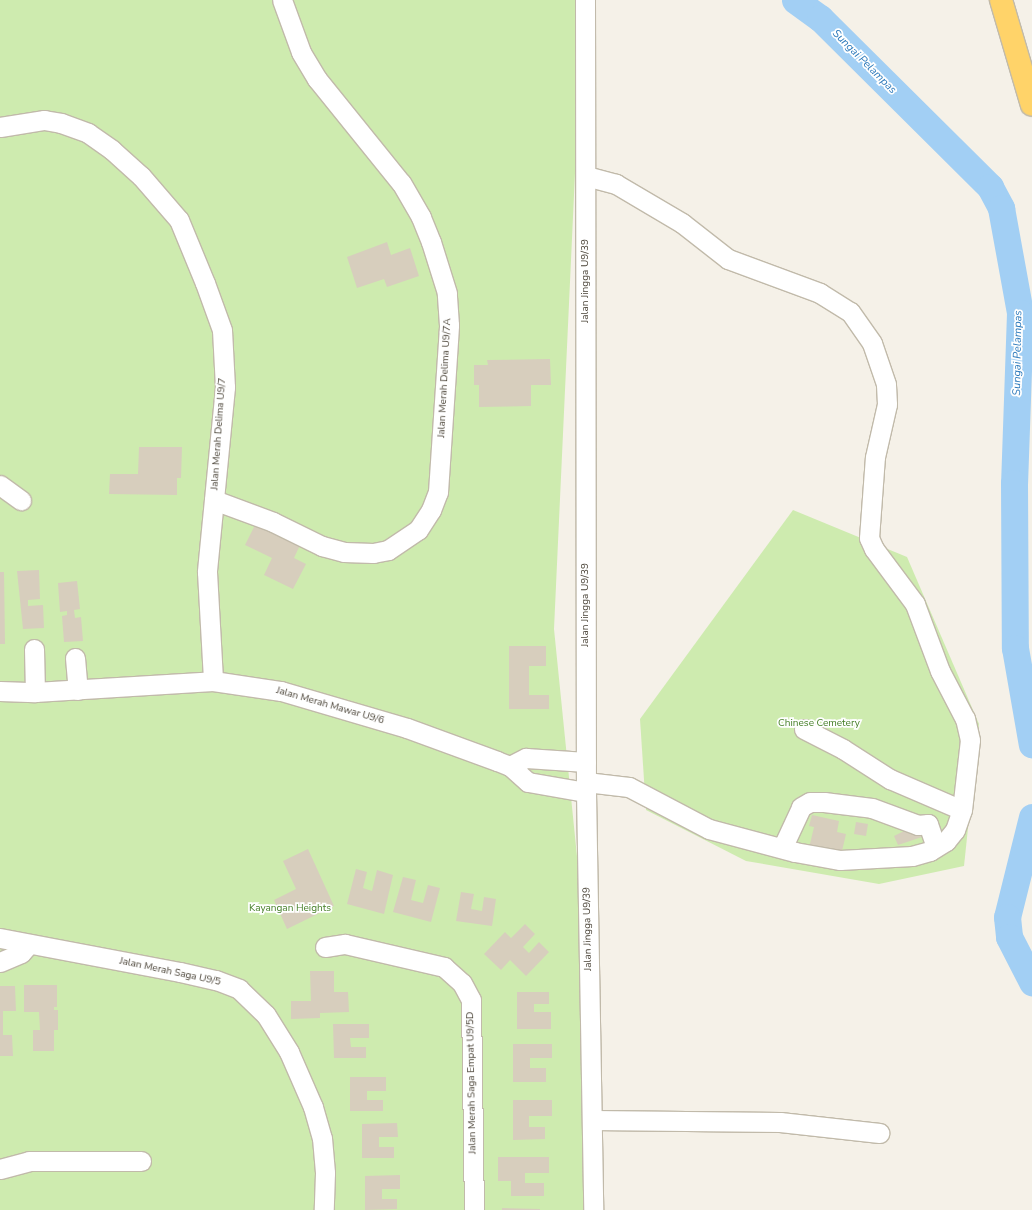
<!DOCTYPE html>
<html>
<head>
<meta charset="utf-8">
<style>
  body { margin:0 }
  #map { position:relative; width:1032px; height:1210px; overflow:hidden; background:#f5f1e8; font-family:"Nunito Sans",sans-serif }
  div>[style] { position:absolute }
  .green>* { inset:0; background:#ceebaf }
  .river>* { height:27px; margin:-13.5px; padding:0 13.5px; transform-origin:13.5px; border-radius:13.5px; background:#a2cff4 }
  .building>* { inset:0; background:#d7cebd }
  .roads { filter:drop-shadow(1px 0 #c1baaa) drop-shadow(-1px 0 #c1baaa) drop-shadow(0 1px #c1baaa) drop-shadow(0 -1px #c1baaa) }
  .minor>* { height:19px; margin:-9.5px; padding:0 9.5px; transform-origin:9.5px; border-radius:9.5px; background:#fff }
  .highway>* { height:22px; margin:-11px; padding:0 11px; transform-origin:11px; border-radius:11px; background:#ffd369 }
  span { translate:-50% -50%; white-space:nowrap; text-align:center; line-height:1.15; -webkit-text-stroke:3.5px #fff; paint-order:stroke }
  .street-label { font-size:10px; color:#494236 }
  .park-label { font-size:10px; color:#447e26 }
  .water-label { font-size:11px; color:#2a78ba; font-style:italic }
</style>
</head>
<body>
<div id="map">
  <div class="green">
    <i style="clip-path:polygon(0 0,583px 0,554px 629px,589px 975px,591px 1210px,0 1210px)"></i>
    <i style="clip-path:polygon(793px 510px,907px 557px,979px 724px,964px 866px,879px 884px,746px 861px,646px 810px,640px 719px)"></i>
  </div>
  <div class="river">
    <i style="left:795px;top:0;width:31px;rotate:36deg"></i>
    <i style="left:820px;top:18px;width:240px;rotate:44.8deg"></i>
    <i style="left:990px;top:187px;width:24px;rotate:62deg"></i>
    <i style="left:1001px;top:208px;width:107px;rotate:79.7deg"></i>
    <i style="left:1020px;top:313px;width:170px;rotate:92deg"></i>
    <i style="left:1014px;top:483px;width:165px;rotate:89.7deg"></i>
    <i style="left:1015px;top:648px;width:98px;rotate:80.1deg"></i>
    <i style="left:1032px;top:817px;width:103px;rotate:104deg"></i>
    <i style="left:1007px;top:917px;width:20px;rotate:84deg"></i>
    <i style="left:1009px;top:937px;width:51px;rotate:62.9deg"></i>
  </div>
  <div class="building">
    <i style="clip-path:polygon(387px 242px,391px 255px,410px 248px,419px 276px,387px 287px,384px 279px,357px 288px,347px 257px)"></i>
    <i style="clip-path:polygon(550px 359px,551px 385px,531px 385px,531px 406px,479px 407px,479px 385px,474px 385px,474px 365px,488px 365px,487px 360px)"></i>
    <i style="clip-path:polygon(139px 447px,182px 447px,181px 478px,177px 478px,177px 495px,109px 494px,110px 474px,138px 474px)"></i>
    <i style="clip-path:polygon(257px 521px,301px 543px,294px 558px,306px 564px,293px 589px,264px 575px,272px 558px,245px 545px)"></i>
    <i style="clip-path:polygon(39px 570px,40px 599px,28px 600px,28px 606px,43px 605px,44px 628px,23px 629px,17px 571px)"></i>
    <i style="clip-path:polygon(0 572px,4px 572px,5px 644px,0 644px)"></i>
    <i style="clip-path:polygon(77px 581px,80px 609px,74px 610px,75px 618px,81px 617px,83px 641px,64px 642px,62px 616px,67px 615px,67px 611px,60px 612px,58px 583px)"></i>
    <i style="clip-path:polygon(509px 646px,546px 646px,546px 666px,529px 666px,529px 695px,549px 695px,549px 709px,509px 709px)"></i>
    <i style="clip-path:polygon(812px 815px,839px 821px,837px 832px,846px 834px,842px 851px,829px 848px,828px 852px,809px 848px,814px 827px,809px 826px)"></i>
    <i style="clip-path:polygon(856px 822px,868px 824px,866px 836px,854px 834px)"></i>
    <i style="clip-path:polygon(924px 826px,928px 835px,898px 845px,894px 836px,908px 829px,910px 833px)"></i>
    <i style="clip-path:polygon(308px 849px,334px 906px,287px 929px,274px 900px,296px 889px,283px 861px)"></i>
    <i style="clip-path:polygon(356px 869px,367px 872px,363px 888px,372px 891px,377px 870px,393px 875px,384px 914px,347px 904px)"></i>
    <i style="clip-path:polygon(403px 877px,416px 880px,411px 900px,423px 903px,428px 885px,440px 888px,431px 922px,393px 912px)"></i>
    <i style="clip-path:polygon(461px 892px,474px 894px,471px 909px,482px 911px,484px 897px,496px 899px,492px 926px,456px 921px)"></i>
    <i style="clip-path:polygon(525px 924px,535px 934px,523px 947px,529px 953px,539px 942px,549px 952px,526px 976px,510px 960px,501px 970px,484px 954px,505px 932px,511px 938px)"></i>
    <i style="clip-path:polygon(310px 971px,334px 971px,334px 992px,348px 992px,349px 1012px,320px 1013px,320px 1018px,291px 1019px,291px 1001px,311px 1001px)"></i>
    <i style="clip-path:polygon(24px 985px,57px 985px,57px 1007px,54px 1007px,54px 1010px,58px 1010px,58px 1030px,54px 1030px,54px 1051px,33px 1051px,33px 1030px,40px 1030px,39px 1012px,24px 1012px)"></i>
    <i style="clip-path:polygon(0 986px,15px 986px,16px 1011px,3px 1011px,3px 1035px,12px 1035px,13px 1056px,0 1056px)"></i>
    <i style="clip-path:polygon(517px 992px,549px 992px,549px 1004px,534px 1004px,534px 1012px,551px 1012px,551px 1029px,517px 1029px)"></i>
    <i style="clip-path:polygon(333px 1024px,369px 1024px,369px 1038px,350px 1038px,351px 1047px,366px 1047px,366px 1058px,334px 1058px)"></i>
    <i style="clip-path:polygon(513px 1044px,552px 1044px,552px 1058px,530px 1058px,530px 1068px,546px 1068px,546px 1082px,513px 1082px)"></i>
    <i style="clip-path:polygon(350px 1077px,386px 1077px,386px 1091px,367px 1091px,367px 1100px,383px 1100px,383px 1111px,350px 1111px)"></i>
    <i style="clip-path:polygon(513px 1100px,552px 1100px,552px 1116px,529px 1116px,529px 1127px,545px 1127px,545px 1139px,513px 1140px)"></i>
    <i style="clip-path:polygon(397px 1123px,398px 1137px,379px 1137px,379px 1147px,394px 1147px,394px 1158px,362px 1158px,362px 1124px)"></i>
    <i style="clip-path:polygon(498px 1157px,549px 1157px,549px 1173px,525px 1173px,525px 1183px,544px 1183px,544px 1196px,511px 1196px,511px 1181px,498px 1181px)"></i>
    <i style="clip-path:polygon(400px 1175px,400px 1189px,382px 1189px,382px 1199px,397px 1199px,397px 1209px,365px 1210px,365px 1176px)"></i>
    <i style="clip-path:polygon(502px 1208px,540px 1209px,540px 1210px,502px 1210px)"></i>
  </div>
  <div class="roads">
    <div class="minor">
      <i style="left:585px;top:0;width:792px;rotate:89.93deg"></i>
      <i style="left:586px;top:792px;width:418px;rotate:89deg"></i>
      <i style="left:0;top:127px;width:45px;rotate:-9deg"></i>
      <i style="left:44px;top:120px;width:17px;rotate:10deg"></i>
      <i style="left:61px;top:123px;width:29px;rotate:20deg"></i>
      <i style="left:88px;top:133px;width:29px;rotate:35deg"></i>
      <i style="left:112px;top:150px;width:39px;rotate:42deg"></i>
      <i style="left:141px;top:176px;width:58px;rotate:49.2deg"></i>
      <i style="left:179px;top:220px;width:68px;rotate:67.6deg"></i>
      <i style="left:205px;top:283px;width:50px;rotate:70.1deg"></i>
      <i style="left:222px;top:330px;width:57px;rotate:87deg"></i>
      <i style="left:225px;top:387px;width:186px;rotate:95.6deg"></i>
      <i style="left:207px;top:572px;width:109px;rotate:86.8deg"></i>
      <i style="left:0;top:485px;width:26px;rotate:36deg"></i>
      <i style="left:214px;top:500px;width:63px;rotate:20.4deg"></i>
      <i style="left:273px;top:522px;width:55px;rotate:26.1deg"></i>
      <i style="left:322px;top:546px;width:23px;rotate:15deg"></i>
      <i style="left:344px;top:552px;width:29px;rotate:2deg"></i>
      <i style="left:373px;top:553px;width:15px;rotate:-11deg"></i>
      <i style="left:388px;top:550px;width:36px;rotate:-34deg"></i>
      <i style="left:418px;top:530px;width:24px;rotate:-57deg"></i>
      <i style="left:431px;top:510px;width:19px;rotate:-69deg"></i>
      <i style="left:438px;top:492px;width:167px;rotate:-86.2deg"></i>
      <i style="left:449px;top:325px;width:32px;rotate:-94deg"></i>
      <i style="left:447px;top:293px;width:53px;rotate:-107.4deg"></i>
      <i style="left:431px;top:242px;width:27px;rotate:-112deg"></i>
      <i style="left:421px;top:217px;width:39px;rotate:-120deg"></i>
      <i style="left:401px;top:183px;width:134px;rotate:-128.9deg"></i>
      <i style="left:317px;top:79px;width:31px;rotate:-121deg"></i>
      <i style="left:301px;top:52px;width:55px;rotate:-110.1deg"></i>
      <i style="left:34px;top:649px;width:43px;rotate:88.7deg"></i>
      <i style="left:75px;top:658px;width:32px;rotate:85deg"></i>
      <i style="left:0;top:691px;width:35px;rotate:2deg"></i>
      <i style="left:35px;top:692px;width:178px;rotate:-3.5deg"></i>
      <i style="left:213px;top:681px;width:69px;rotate:8.4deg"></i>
      <i style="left:281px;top:691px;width:131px;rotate:16.4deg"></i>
      <i style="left:407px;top:728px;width:96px;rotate:20.1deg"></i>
      <i style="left:497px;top:761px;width:14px;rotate:21deg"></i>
      <i style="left:510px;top:766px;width:24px;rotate:42deg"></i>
      <i style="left:528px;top:782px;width:59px;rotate:9.8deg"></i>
      <i style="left:804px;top:729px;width:44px;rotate:27.1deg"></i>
      <i style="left:843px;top:749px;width:56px;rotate:32.6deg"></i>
      <i style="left:890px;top:779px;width:78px;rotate:23.3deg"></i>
      <i style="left:510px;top:766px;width:18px;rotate:-27deg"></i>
      <i style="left:526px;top:758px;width:60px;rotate:3.8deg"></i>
      <i style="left:586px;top:782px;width:43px;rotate:6.6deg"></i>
      <i style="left:629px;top:787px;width:90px;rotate:27.7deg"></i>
      <i style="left:709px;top:829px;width:89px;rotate:15deg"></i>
      <i style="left:795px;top:852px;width:46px;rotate:10.1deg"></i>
      <i style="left:840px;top:860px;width:72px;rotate:-3.2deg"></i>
      <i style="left:912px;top:856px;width:19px;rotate:-16deg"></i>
      <i style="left:930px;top:851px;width:19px;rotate:-32deg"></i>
      <i style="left:946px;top:841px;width:14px;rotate:-51deg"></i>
      <i style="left:955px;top:830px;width:21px;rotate:-71deg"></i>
      <i style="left:962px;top:810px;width:70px;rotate:-83.5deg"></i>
      <i style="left:970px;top:740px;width:22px;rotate:-103deg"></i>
      <i style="left:965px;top:719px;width:54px;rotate:-117.5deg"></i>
      <i style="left:940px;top:671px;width:72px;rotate:-110.5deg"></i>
      <i style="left:915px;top:604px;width:69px;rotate:-126.7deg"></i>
      <i style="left:874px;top:549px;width:12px;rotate:-114deg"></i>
      <i style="left:869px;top:538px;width:81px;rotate:-85.8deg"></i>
      <i style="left:875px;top:457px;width:54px;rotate:-77.2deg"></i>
      <i style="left:887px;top:404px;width:20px;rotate:-93deg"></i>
      <i style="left:886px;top:384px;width:43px;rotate:-108.9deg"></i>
      <i style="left:872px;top:343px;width:38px;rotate:-125deg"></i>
      <i style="left:850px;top:312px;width:36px;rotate:-148deg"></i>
      <i style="left:820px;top:293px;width:98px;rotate:-159.7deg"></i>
      <i style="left:728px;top:259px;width:58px;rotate:-142deg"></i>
      <i style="left:682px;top:223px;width:77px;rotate:-149.4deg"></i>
      <i style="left:616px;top:184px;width:31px;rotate:-165deg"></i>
      <i style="left:785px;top:849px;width:7px;rotate:-90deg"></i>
      <i style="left:785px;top:842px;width:38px;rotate:-65deg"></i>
      <i style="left:801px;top:807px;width:10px;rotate:-29deg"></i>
      <i style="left:810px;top:802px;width:14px"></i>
      <i style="left:824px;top:802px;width:48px;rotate:7.1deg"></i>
      <i style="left:872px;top:808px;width:49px;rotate:20.3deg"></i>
      <i style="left:918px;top:825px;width:10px;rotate:-6deg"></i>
      <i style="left:928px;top:824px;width:24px;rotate:71deg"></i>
      <i style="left:0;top:938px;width:183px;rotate:10.7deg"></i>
      <i style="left:180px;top:972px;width:37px;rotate:13deg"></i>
      <i style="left:216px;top:980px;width:25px;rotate:21deg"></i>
      <i style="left:239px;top:989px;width:37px;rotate:44deg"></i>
      <i style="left:266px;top:1015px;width:44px;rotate:58.1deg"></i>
      <i style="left:289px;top:1052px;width:60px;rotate:66.4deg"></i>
      <i style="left:313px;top:1107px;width:32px;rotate:74deg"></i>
      <i style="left:322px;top:1138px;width:35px;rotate:85deg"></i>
      <i style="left:325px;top:1173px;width:37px;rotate:92deg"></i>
      <i style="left:325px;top:947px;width:20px;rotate:-9deg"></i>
      <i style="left:345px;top:944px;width:102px;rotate:13.1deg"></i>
      <i style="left:444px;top:967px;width:24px;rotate:42deg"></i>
      <i style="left:462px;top:983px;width:19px;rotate:62deg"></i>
      <i style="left:471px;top:1000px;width:210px;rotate:89.2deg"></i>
      <i style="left:0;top:962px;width:23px;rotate:-23deg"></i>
      <i style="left:21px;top:953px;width:12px;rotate:-48deg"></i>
      <i style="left:592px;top:1120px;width:188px;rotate:0.6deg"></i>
      <i style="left:780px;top:1122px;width:100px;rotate:6.3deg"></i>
      <i style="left:0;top:1169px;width:30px;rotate:-15deg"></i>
      <i style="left:29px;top:1161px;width:112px"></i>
    </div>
    <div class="highway">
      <i style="left:1001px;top:0;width:109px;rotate:73.6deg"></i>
    </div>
  </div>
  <div class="street-label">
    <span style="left:586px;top:281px;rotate:-90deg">Jalan Jingga U9/39</span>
    <span style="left:445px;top:378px;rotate:-87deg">Jalan Merah Delima U9/7A</span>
    <span style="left:219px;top:434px;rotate:-86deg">Jalan Merah Delima U9/7</span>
    <span style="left:586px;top:605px;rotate:-90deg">Jalan Jingga U9/39</span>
    <span style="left:330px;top:706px;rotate:16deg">Jalan Merah Mawar U9/6</span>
    <span style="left:588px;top:929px;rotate:-91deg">Jalan Jingga U9/39</span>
    <span style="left:170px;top:972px;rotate:12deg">Jalan Merah Saga U9/5</span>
    <span style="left:472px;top:1083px;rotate:-91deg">Jalan Merah Saga Empat U9/5D</span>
  </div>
  <div class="park-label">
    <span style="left:819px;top:724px">Chinese Cemetery</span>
    <span style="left:290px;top:909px">Kayangan Heights</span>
  </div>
  <div class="water-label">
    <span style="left:864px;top:62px;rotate:45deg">Sungai Pelampas</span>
    <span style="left:1018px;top:353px;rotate:-89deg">Sungai Pelampas</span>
  </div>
</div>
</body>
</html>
